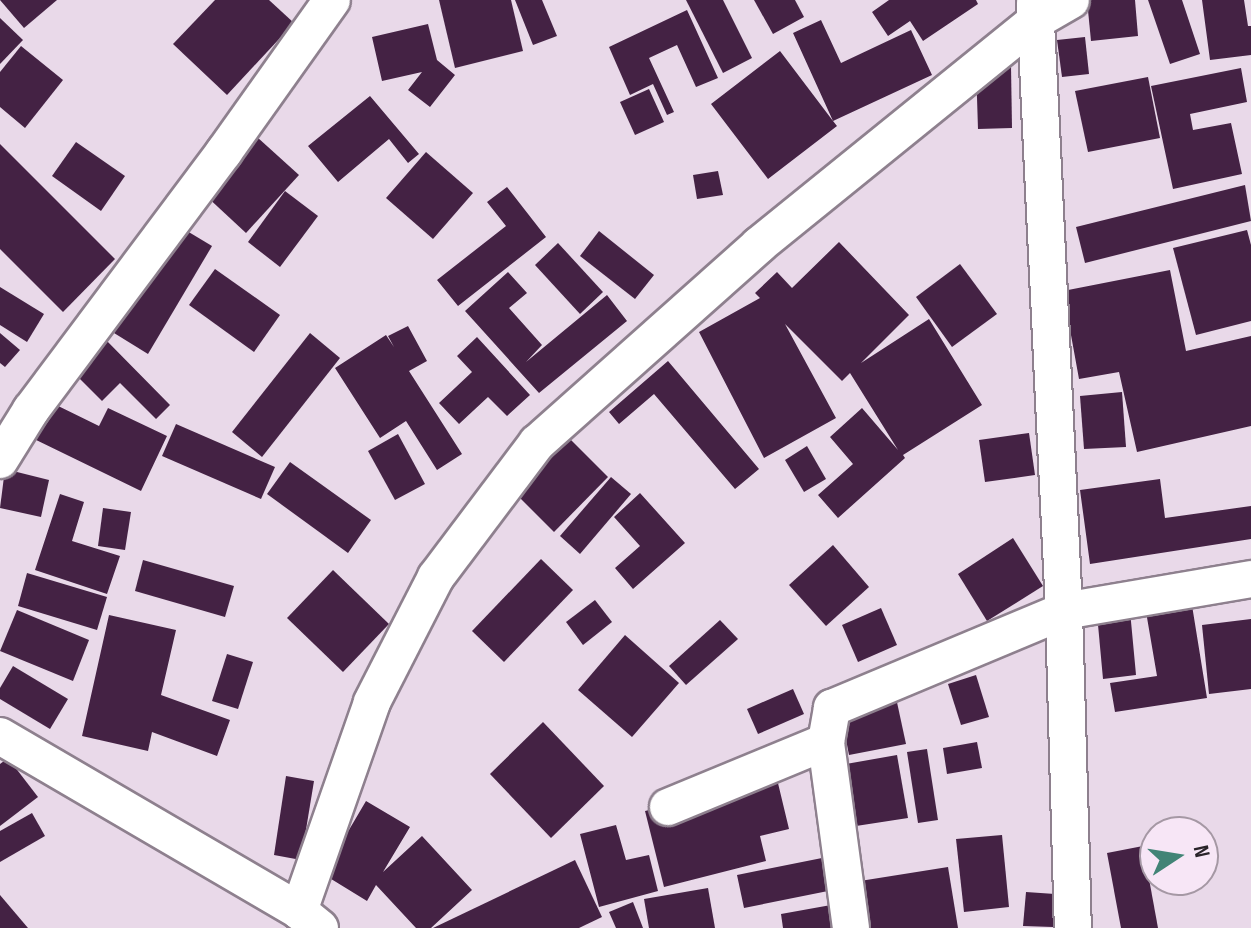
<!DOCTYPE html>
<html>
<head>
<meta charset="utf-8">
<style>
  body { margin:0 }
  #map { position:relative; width:1251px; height:928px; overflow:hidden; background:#e9d9e9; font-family:"Sofia Sans Condensed",sans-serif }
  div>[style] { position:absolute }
  .building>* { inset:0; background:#424 }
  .roads { filter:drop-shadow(2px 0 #8e808e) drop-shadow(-2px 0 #8e808e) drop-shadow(0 2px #8e808e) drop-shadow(0 -2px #8e808e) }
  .minor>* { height:36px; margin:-18px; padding:0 18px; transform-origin:18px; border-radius:18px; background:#fff }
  span { translate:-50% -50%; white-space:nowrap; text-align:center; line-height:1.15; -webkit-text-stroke:8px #f7e6f6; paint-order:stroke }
  .north { position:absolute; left:1139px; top:816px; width:80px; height:80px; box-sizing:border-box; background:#f7e6f6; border:2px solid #a598a4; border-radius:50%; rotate:78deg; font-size:22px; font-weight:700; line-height:32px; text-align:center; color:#292329 }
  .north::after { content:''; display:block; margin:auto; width:28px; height:36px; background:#428476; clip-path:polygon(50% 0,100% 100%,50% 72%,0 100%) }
</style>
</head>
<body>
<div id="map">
  <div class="building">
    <i style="clip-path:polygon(0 0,57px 0,24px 28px)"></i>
    <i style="clip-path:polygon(215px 0,269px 0,294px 23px,227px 95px,173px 44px)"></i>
    <i style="clip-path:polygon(439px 0,511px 0,523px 51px,455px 68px)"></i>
    <i style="clip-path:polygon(515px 0,542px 0,557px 36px,533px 45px)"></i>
    <i style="clip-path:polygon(686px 0,723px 0,752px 58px,723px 73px)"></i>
    <i style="clip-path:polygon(754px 0,795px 0,804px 17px,773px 34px)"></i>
    <i style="clip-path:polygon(889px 0,976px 0,978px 4px,923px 41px,910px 21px,888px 36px,872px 12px)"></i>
    <i style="clip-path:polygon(1087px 0,1135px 0,1138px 36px,1091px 41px)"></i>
    <i style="clip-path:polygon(1148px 0,1182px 0,1200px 54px,1170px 64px)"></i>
    <i style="clip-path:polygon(1202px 0,1244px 0,1248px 26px,1251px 26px,1251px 55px,1210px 60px)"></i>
    <i style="clip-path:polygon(687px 10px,718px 78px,696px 87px,677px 45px,649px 58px,674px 112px,667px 115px,653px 84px,630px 95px,609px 47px)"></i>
    <i style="clip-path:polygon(0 18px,23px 40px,0 64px)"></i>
    <i style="clip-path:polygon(821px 20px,841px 63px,911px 30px,932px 75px,833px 121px,837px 126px,768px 179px,711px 104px,780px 51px,833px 121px,793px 33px)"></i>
    <i style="clip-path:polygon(428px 24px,437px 60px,455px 75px,430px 107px,408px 90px,422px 72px,382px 81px,372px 37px)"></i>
    <i style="clip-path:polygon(1085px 37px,1089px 74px,1062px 77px,1057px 40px)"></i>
    <i style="clip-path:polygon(21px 46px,63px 80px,25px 128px,0 107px,0 72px)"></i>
    <i style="clip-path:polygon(1011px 66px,1012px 128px,978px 129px,976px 67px)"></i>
    <i style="clip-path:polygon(1241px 68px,1247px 102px,1190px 114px,1193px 130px,1231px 123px,1242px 174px,1173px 189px,1151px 86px)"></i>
    <i style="clip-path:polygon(1148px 77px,1160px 138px,1088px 152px,1075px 91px)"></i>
    <i style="clip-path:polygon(649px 89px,664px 122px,635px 135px,620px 102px)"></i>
    <i style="clip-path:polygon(370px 96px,419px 154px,408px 163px,389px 139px,338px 182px,308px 146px)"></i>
    <i style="clip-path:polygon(257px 137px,299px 175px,246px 233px,204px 194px)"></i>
    <i style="clip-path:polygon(76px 142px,125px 176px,101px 211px,52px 176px)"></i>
    <i style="clip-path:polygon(0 144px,115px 259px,63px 312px,0 249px)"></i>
    <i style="clip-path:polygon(426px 152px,473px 193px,433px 239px,386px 198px)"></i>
    <i style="clip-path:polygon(718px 171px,723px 195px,697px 199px,693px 175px)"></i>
    <i style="clip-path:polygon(1245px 185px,1251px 221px,1085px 263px,1076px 227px)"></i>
    <i style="clip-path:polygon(507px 187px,546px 237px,458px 306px,437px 280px,506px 226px,487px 202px)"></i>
    <i style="clip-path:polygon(285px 191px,318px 216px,280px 267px,248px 242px)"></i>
    <i style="clip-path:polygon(177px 225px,212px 246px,148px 354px,114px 333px)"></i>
    <i style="clip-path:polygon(1247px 230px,1251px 245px,1251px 321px,1196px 335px,1173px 248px)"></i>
    <i style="clip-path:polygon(599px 231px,654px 275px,635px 299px,580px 256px)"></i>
    <i style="clip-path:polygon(839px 242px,909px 315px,861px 363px,929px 319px,982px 405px,903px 455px,905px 458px,838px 518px,818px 495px,853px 464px,830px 437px,862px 408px,898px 450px,850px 373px,842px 381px,785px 324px,836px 418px,764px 458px,699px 332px,760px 298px,755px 293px,777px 272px,792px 288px)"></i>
    <i style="clip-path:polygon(558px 243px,603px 292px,580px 314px,535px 265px)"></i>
    <i style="clip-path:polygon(960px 264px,997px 314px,952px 347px,916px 297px)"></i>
    <i style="clip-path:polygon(215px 269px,280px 315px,254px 352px,189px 305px)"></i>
    <i style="clip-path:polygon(1170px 270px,1186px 351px,1251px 336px,1251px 426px,1137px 452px,1119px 372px,1079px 379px,1063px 291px)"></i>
    <i style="clip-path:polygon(508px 272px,527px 293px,509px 308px,542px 345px,526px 362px,607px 295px,627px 321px,539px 393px,465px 311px)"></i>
    <i style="clip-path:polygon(0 287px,44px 314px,27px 342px,0 325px)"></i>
    <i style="clip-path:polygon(408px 326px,427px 361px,409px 371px,462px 454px,437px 470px,406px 421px,380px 438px,335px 368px,386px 335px,394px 347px,388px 336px)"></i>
    <i style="clip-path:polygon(0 333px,20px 350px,5px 367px,0 363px)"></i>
    <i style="clip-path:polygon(310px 333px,340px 358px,262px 457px,232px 432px)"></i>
    <i style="clip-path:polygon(477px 337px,530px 395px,507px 416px,488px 397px,459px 424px,439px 403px,472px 372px,457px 356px)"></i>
    <i style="clip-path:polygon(105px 339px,170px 405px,156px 419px,120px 383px,102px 401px,72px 371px)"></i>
    <i style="clip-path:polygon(668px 361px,759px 469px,735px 489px,654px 394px,619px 424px,609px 412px)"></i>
    <i style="clip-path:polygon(1122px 392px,1126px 447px,1084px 449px,1080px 396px)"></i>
    <i style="clip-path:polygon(48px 401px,99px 426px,108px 408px,167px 436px,141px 491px,30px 437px)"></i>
    <i style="clip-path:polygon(176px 424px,275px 467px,261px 499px,162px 456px)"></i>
    <i style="clip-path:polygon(1029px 433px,1035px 475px,985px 482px,979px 440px)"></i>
    <i style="clip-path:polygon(398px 434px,425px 484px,395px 500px,368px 451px)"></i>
    <i style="clip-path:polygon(567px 436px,608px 477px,554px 532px,513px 491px)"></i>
    <i style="clip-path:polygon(807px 446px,826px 479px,804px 492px,785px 460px)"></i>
    <i style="clip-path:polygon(290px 462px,371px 520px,348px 553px,267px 494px)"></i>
    <i style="clip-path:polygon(5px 469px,49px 480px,41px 517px,0 508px)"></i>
    <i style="clip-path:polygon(611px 477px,631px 494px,580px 554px,560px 536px)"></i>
    <i style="clip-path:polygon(1160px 479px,1165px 518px,1251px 506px,1251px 539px,1090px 564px,1080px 490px)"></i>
    <i style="clip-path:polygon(640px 493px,685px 543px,633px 589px,615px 568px,640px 546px,614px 517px)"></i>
    <i style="clip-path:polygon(60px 494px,84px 502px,72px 541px,120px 556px,107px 594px,35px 570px)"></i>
    <i style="clip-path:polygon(103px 508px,131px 512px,125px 550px,98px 546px)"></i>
    <i style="clip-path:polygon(1013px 538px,1043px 586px,987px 621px,958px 574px)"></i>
    <i style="clip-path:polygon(833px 545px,869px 587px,826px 626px,789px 585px)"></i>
    <i style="clip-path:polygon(541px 559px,573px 590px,504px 662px,472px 631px)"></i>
    <i style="clip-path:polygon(143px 560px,234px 586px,225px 617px,135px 591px)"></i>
    <i style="clip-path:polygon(333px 570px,389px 624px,343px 672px,287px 618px)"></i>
    <i style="clip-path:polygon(27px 573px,107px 597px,97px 630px,18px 606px)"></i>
    <i style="clip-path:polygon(1190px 593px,1207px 698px,1115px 712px,1110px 683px,1157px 676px,1144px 600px)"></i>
    <i style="clip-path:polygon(595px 600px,612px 622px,583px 645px,566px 622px)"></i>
    <i style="clip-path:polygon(1129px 600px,1136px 675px,1103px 679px,1096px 603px)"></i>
    <i style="clip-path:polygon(881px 608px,897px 645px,858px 662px,842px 625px)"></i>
    <i style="clip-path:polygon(17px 610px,89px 640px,73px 681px,0 651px)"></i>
    <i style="clip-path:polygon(109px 615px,176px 630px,161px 695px,230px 720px,217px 756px,152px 732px,148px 751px,82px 736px)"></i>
    <i style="clip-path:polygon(1251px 619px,1251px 689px,1209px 694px,1202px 625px)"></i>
    <i style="clip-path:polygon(720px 620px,738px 639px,686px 685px,669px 666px)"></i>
    <i style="clip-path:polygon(625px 635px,679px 683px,632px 737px,578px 690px)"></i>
    <i style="clip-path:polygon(227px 654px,253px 662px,238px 709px,212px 701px)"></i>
    <i style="clip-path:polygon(13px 666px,68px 699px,50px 729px,0 699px,0 688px)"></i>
    <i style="clip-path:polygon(976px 675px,989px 717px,961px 725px,948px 684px)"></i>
    <i style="clip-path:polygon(793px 689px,804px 714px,758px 734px,747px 709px)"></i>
    <i style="clip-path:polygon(895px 693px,906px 744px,849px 755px,839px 704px)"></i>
    <i style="clip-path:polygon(543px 722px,604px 786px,551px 838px,490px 774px)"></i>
    <i style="clip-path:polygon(977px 742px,982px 768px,947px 774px,943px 748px)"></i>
    <i style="clip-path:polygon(927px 749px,938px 820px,918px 823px,907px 752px)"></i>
    <i style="clip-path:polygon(897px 755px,908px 818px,856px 826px,846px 764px)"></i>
    <i style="clip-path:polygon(8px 758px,38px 797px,0 826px,0 764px)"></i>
    <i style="clip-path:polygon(286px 776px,314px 781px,301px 860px,274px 855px)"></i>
    <i style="clip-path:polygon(777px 779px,789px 829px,760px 836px,766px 861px,664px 887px,645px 811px)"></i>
    <i style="clip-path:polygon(366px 801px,410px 827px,383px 872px,422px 836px,472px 890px,431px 928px,416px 928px,376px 885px,367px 901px,323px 874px)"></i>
    <i style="clip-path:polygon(32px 813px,45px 836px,0 862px,0 831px)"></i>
    <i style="clip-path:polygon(616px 825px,626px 860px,649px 855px,658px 891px,599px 907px,580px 834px)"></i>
    <i style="clip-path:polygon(1002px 835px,1009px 907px,964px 912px,956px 839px)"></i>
    <i style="clip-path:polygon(1143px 846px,1158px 928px,1121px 928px,1107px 853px)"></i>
    <i style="clip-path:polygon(822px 858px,828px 891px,744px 908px,737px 875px)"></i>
    <i style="clip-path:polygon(575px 860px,602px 917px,579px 928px,433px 928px)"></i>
    <i style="clip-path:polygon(948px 867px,958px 928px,867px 928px,860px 881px)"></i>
    <i style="clip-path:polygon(708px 888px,715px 928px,649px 928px,644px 899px)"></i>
    <i style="clip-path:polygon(1026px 892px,1055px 894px,1053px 927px,1023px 926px)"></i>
    <i style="clip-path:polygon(0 895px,28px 928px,0 928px)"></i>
    <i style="clip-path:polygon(633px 902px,643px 928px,616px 928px,609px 912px)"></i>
    <i style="clip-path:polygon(831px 905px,836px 928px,783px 928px,781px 914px)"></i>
  </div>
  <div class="roads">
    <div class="minor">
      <i style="left:1035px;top:2px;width:610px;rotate:87.27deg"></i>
      <i style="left:1064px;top:611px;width:317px;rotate:88.4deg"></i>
      <i style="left:0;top:460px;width:59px;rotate:-58.2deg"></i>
      <i style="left:31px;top:410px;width:322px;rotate:-53.2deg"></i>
      <i style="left:224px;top:152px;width:186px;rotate:-54.6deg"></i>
      <i style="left:0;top:736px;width:346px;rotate:30.3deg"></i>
      <i style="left:299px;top:911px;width:27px;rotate:39deg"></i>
      <i style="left:668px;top:807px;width:171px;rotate:-22.4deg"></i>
      <i style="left:299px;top:911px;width:221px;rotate:-70.7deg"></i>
      <i style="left:372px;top:702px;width:140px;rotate:-62.9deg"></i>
      <i style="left:436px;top:577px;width:168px;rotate:-53deg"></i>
      <i style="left:537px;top:443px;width:297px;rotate:-41.7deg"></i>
      <i style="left:759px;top:245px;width:358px;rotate:-39deg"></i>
      <i style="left:1037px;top:20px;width:39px;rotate:-30deg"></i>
      <i style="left:851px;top:928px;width:188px;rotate:-97.7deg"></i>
      <i style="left:826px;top:742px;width:35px;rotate:-80deg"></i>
      <i style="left:832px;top:708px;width:251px;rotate:-22.7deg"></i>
      <i style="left:1064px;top:611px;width:190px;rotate:-9.7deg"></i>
    </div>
  </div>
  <div class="north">N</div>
</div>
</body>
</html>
